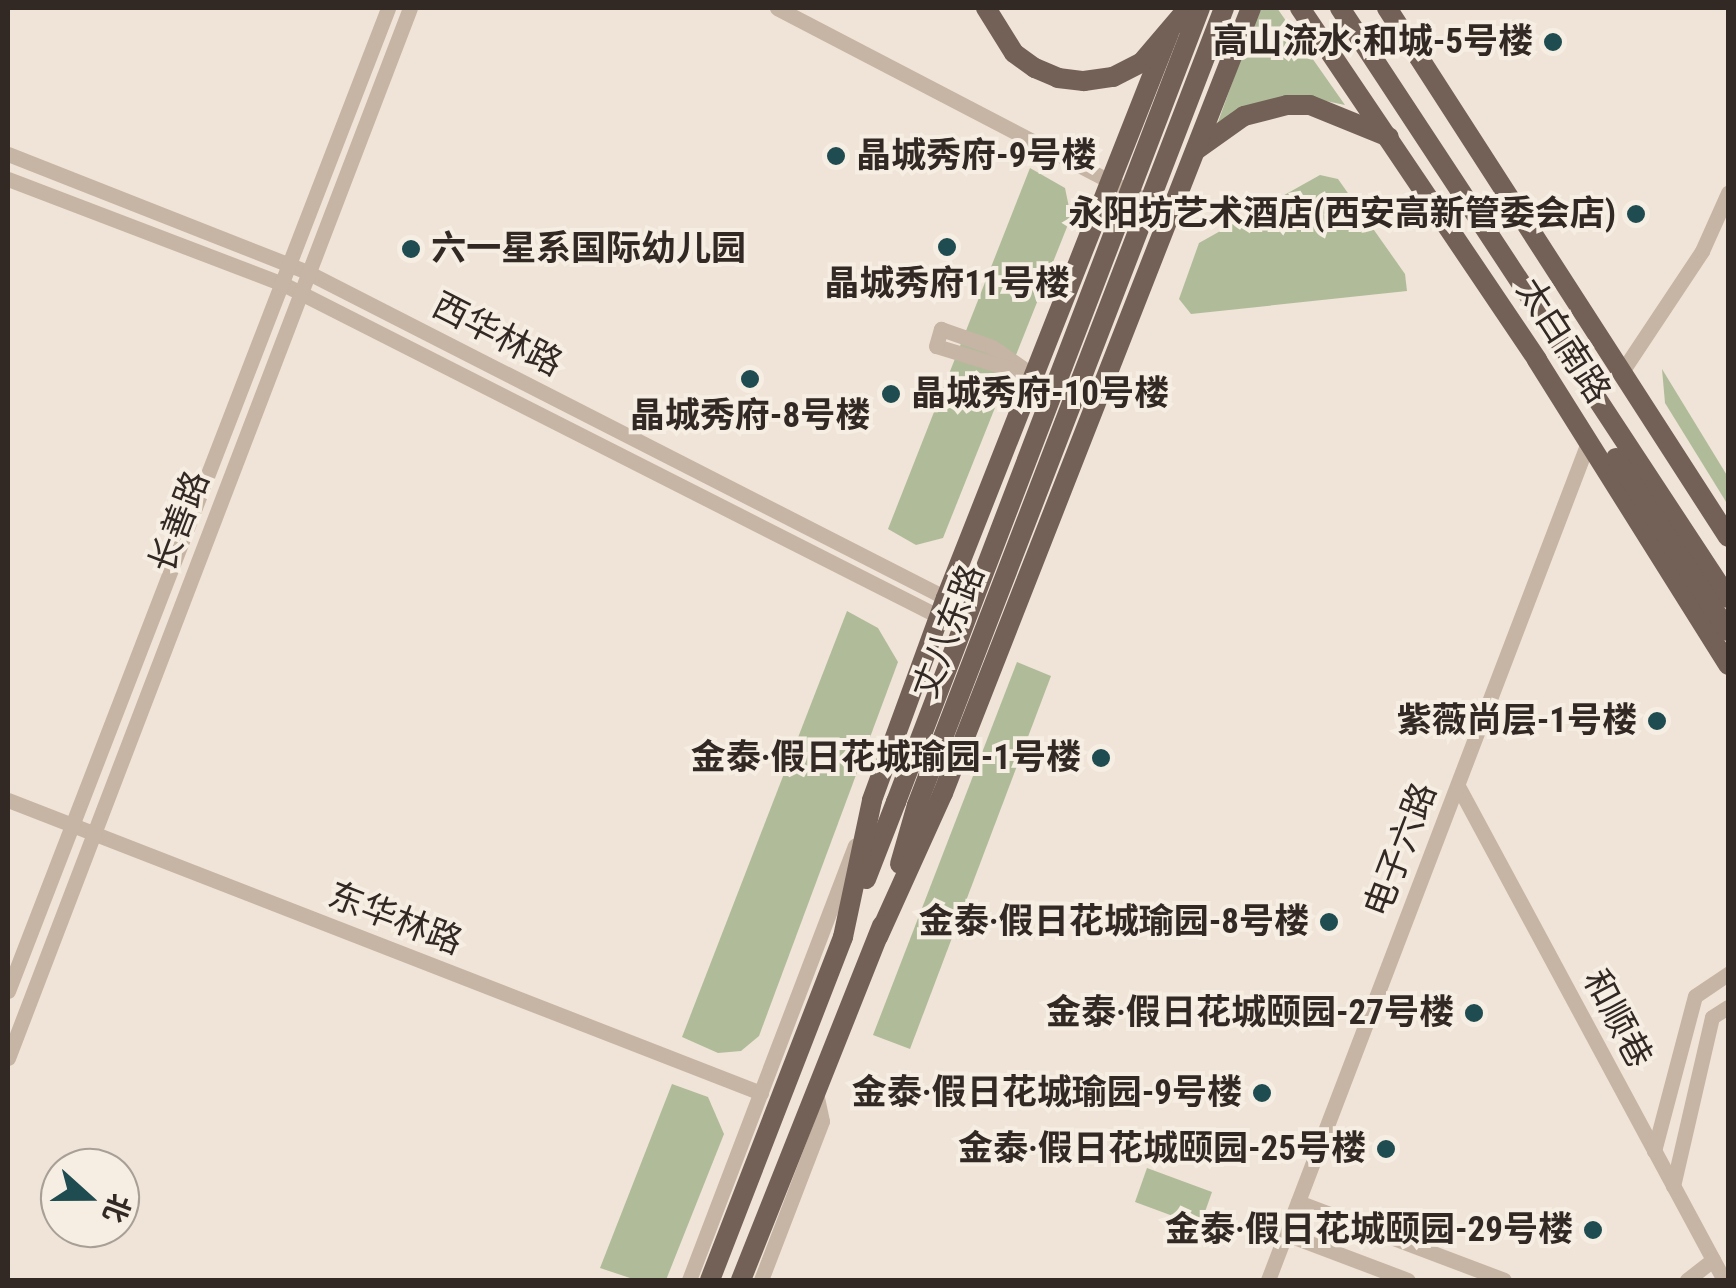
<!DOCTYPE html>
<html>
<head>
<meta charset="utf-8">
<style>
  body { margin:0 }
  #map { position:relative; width:1736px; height:1288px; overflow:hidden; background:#efe4d7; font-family:"Roboto Condensed","Noto Sans SC",sans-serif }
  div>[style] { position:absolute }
  .green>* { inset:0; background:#b0bc99 }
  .minor>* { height:15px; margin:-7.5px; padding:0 7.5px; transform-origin:7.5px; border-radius:7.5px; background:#c6b4a4 }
  .major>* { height:20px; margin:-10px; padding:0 10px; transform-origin:10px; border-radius:10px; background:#736157 }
  .major-bridge>* { height:20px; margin:-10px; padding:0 10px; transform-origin:10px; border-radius:10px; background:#736157 }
  .dots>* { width:28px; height:28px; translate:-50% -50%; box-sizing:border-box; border:5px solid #f7eee3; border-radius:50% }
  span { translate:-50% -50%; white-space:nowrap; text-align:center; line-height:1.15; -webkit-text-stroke:8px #f7eee3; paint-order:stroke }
  .poi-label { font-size:35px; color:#322925; font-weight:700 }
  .right { translate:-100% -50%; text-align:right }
  .left { translate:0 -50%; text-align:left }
  .street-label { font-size:35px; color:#322925 }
  .frame { position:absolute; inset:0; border:10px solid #322925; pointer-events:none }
  .north { position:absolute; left:40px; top:1148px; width:100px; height:100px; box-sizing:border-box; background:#f7eee3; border:2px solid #a89f97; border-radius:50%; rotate:111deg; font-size:28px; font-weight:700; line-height:40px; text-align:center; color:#322925 }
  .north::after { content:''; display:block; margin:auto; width:35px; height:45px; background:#1e4c50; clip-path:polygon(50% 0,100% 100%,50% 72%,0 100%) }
</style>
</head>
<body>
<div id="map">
  <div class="green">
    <i style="clip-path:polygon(1259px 8px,1277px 8px,1345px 105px,1297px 95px,1238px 111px,1218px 122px)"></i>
    <i style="clip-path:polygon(1030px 168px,1065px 188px,1071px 217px,943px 538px,916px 545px,888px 529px)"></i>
    <i style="clip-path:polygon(1320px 175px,1338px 179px,1405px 274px,1407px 291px,1191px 314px,1179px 299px,1199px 243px)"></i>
    <i style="clip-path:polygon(1662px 369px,1728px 477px,1728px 505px,1665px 403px)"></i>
    <i style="clip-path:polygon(847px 611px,878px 628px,898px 662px,759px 1036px,741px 1051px,718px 1053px,682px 1037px)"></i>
    <i style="clip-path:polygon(1017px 662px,1051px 676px,910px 1049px,873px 1035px)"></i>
    <i style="clip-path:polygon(672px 1084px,708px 1097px,724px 1134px,666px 1280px,636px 1280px,600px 1268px)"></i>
    <i style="clip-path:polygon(1147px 1168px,1212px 1192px,1200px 1226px,1135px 1202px)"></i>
  </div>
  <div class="minor">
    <i style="left:777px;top:8px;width:443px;rotate:27.5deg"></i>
    <i style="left:8px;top:154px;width:321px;rotate:21.5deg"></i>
    <i style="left:307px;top:272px;width:717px;rotate:27.03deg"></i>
    <i style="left:8px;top:179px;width:292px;rotate:20.9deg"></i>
    <i style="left:281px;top:283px;width:739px;rotate:26.88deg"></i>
    <i style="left:941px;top:329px;width:54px;rotate:19.4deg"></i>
    <i style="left:992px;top:347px;width:51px;rotate:34.6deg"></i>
    <i style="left:1034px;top:376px;width:102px;rotate:-163deg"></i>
    <i style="left:936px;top:346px;width:18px;rotate:-74deg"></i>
    <i style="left:1623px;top:370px;width:143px;rotate:-56.4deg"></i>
    <i style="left:1702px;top:251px;width:64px;rotate:-65.9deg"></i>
    <i style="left:1458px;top:786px;width:561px;rotate:61.7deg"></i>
    <i style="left:8px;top:800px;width:808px;rotate:21.26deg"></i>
    <i style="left:8px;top:991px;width:1054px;rotate:-68.86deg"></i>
    <i style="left:8px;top:1058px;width:1124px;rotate:-69.05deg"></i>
    <i style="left:1654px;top:1151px;width:160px;rotate:-75.2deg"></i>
    <i style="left:1695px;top:996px;width:40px;rotate:-34deg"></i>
    <i style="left:1673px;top:1186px;width:173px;rotate:-77deg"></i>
    <i style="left:1712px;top:1017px;width:19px;rotate:-32deg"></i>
    <i style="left:1298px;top:1202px;width:220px;rotate:20.7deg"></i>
    <i style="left:1286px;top:1234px;width:130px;rotate:20.7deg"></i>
    <i style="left:689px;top:1280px;width:465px;rotate:-69.1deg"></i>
    <i style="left:761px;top:1280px;width:170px;rotate:-69deg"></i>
    <i style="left:822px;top:1121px;width:25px;rotate:-102deg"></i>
    <i style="left:1268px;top:1280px;width:899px;rotate:-69.09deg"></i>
    <i style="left:1687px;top:1280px;width:33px;rotate:-38deg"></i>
  </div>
  <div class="major">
    <i style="left:1300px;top:8px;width:424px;rotate:56deg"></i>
    <i style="left:1537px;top:360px;width:360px;rotate:57.9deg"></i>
    <i style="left:1340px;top:8px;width:706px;rotate:56.67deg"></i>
    <i style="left:1387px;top:8px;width:629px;rotate:57.19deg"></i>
    <i style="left:1196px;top:150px;width:59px;rotate:-35.3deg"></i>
    <i style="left:1244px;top:116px;width:44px;rotate:-14.3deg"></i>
    <i style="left:1287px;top:105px;width:23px"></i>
    <i style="left:1310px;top:105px;width:85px;rotate:22.1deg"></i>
    <i style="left:1616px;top:458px;width:206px;rotate:57.1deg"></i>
    <i style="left:900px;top:864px;width:61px;rotate:-73.9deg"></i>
    <i style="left:866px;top:879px;width:83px;rotate:-68.7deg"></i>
    <i style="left:878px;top:937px;width:158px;rotate:-65.7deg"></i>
    <i style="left:943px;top:793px;width:843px;rotate:-68.58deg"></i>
    <i style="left:710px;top:1280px;width:368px;rotate:-68.8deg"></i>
    <i style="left:843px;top:937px;width:140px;rotate:-78deg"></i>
    <i style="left:872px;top:800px;width:215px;rotate:-69.9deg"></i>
    <i style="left:946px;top:598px;width:607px;rotate:-68.46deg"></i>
    <i style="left:741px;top:1280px;width:382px;rotate:-68.3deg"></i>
  </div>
  <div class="major-bridge">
    <i style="left:986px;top:8px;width:53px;rotate:58.1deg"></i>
    <i style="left:1014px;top:53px;width:26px;rotate:36deg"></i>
    <i style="left:1035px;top:68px;width:25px;rotate:23deg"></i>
    <i style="left:1058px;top:78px;width:26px;rotate:7deg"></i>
    <i style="left:1084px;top:81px;width:29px;rotate:-8deg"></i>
    <i style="left:1113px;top:77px;width:33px;rotate:-27deg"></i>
    <i style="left:1142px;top:62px;width:71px;rotate:-49.6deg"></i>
    <i style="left:896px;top:802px;width:850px;rotate:-69.05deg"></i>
    <i style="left:917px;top:805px;width:854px;rotate:-68.93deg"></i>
  </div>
  <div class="dots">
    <i style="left:1553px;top:42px;background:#1e4c50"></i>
    <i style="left:836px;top:156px;background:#1e4c50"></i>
    <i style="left:1636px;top:214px;background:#1e4c50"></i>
    <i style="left:947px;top:247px;background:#1e4c50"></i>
    <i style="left:411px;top:249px;background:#1e4c50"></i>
    <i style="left:750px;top:379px;background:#1e4c50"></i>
    <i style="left:891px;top:394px;background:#1e4c50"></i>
    <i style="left:1657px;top:721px;background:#1e4c50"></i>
    <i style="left:1101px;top:758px;background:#1e4c50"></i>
    <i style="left:1329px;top:922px;background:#1e4c50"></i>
    <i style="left:1474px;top:1013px;background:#1e4c50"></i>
    <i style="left:1262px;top:1093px;background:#1e4c50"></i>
    <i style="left:1386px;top:1149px;background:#1e4c50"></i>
    <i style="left:1593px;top:1230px;background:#1e4c50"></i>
  </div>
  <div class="poi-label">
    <span class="right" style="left:1533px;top:42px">高山流水·和城-5号楼</span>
    <span class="left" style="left:856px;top:156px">晶城秀府-9号楼</span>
    <span class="right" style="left:1616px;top:214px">永阳坊艺术酒店(西安高新管委会店)</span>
    <span class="left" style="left:431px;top:249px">六一星系国际幼儿园</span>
    <span style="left:947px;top:284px">晶城秀府11号楼</span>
    <span class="left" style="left:911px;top:394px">晶城秀府-10号楼</span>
    <span style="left:750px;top:416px">晶城秀府-8号楼</span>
    <span class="right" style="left:1637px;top:721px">紫薇尚层-1号楼</span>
    <span class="right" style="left:1081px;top:758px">金泰·假日花城瑜园-1号楼</span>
    <span class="right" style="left:1309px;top:922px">金泰·假日花城瑜园-8号楼</span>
    <span class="right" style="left:1454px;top:1013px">金泰·假日花城颐园-27号楼</span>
    <span class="right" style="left:1242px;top:1093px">金泰·假日花城瑜园-9号楼</span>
    <span class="right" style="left:1366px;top:1149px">金泰·假日花城颐园-25号楼</span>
    <span class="right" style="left:1573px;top:1230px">金泰·假日花城颐园-29号楼</span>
  </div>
  <div class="street-label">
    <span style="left:497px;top:335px;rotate:27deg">西华林路</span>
    <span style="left:1563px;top:341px;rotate:57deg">太白南路</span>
    <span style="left:180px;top:522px;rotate:-69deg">长善路</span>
    <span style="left:949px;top:632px;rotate:-69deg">丈八东路</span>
    <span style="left:1401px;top:850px;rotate:-69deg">电子六路</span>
    <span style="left:395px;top:919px;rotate:21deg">东华林路</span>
    <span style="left:1617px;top:1019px;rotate:62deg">和顺巷</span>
  </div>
  <div class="frame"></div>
  <div class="north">北</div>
</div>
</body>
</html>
